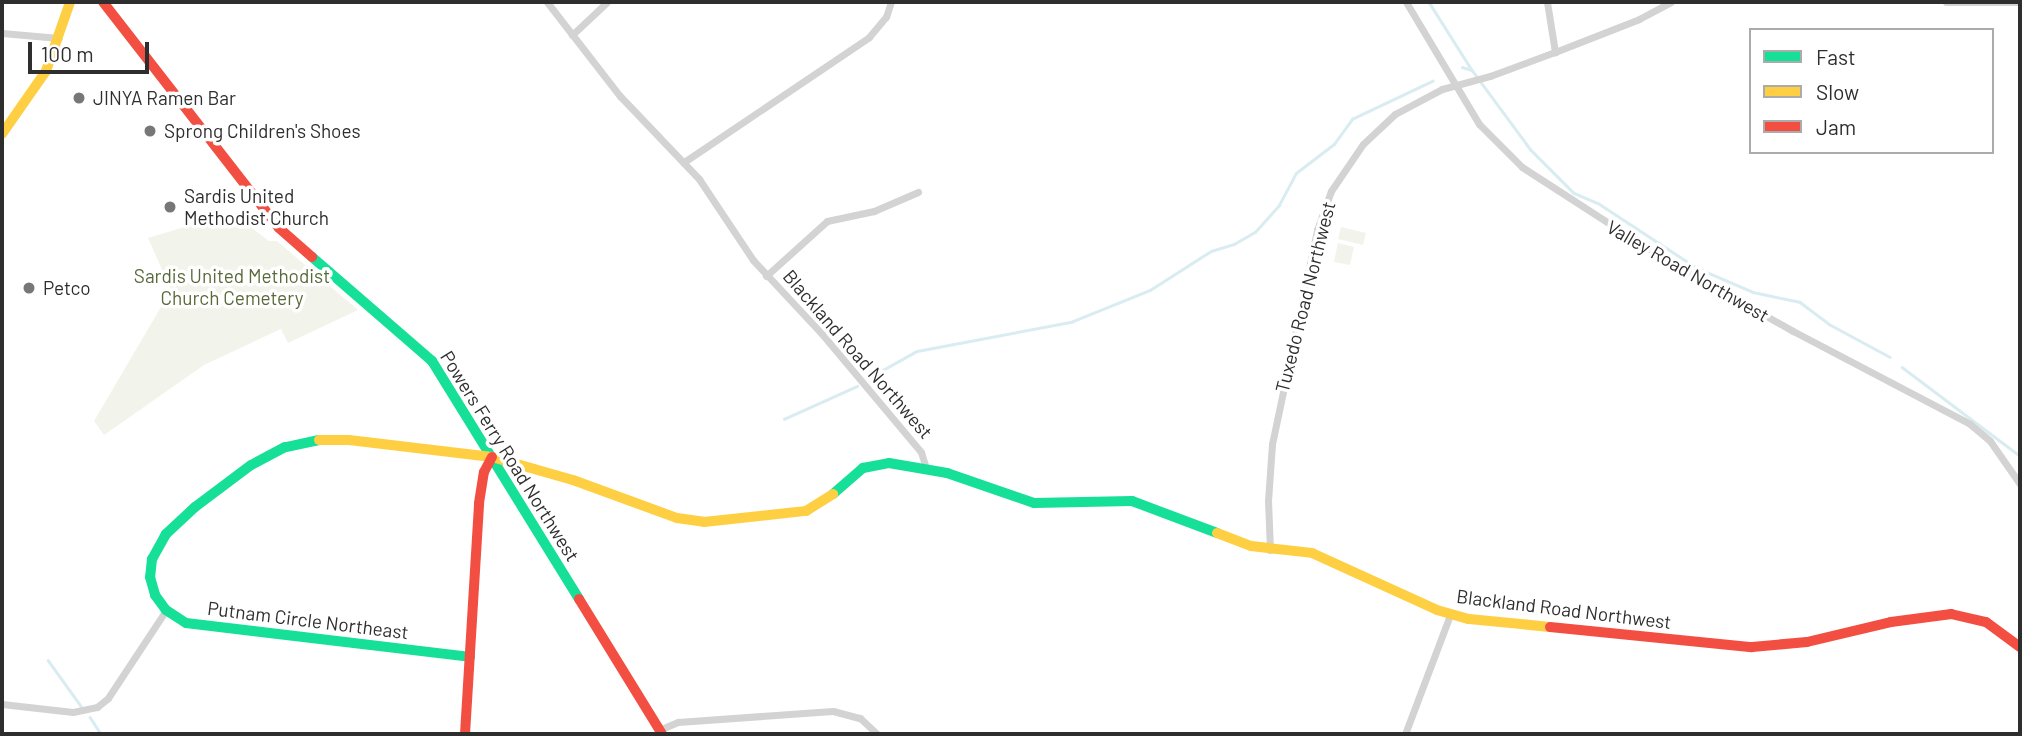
<!DOCTYPE html>
<html>
<head>
<meta charset="utf-8">
<style>
  body { margin:0 }
  #map { position:relative; width:2022px; height:736px; overflow:hidden; background:#fff; font-family:Barlow,sans-serif }
  div>[style] { position:absolute }
  .green>* { inset:0; background:#f2f4eb }
  .stream>* { height:2.5px; margin:-1.25px; padding:0 1.25px; transform-origin:1.25px; border-radius:1.25px; background:#d8ecf2 }
  .street>* { height:7px; margin:-3.5px; padding:0 3.5px; transform-origin:3.5px; border-radius:3.5px; background:#d3d3d3 }
  .fast>* { height:10px; margin:-5px; padding:0 5px; transform-origin:5px; border-radius:5px; background:#16e098 }
  .slow>* { height:10px; margin:-5px; padding:0 5px; transform-origin:5px; border-radius:5px; background:#ffcf43 }
  .jam>* { height:10px; margin:-5px; padding:0 5px; transform-origin:5px; border-radius:5px; background:#f24e42 }
  .dots>* { width:19px; height:19px; translate:-50% -50%; box-sizing:border-box; border:4px solid #fff; border-radius:50% }
  span { translate:-50% -50%; white-space:nowrap; text-align:center; line-height:1.15; -webkit-text-stroke:7px #fff; paint-order:stroke }
  .poi-label { font-size:19px; color:#2e2e2e }
  .left { translate:0 -50%; text-align:left }
  .street-label { font-size:19px; color:#2e2e2e }
  .park-label { font-size:19px; color:#596a3a }
  .frame { position:absolute; inset:0; border:4px solid #2e2e2e; pointer-events:none }
  .legend { position:absolute; left:1749px; top:28px; width:245px; height:126px; box-sizing:border-box; background:#fff; border:2px solid #ababab; margin:0; padding:9px 12px; list-style:none; font-size:21px; color:#2e2e2e }
  .legend li { display:flex; align-items:center; gap:14px; height:35px }
  .legend b { width:35px; border:2px solid #ababab }
  .scale { position:absolute; left:28px; top:42px; width:121px; height:32px; box-sizing:border-box; border:4px solid #2e2e2e; border-top:0; padding-left:9px; font-size:21px; line-height:24px; white-space:nowrap; color:#2e2e2e; -webkit-text-stroke:5px #fff; paint-order:stroke }
</style>
</head>
<body>
<div id="map">
  <div class="green">
    <i style="clip-path:polygon(217px 217px,241px 220px,269px 241px,277px 241px,358px 310px,288px 343px,281px 329px,204px 365px,104px 435px,94px 421px,171px 290px,148px 238px)"></i>
    <i style="clip-path:polygon(1341px 227px,1366px 233px,1363px 245px,1338px 239px)"></i>
    <i style="clip-path:polygon(1338px 243px,1354px 247px,1350px 265px,1334px 262px)"></i>
  </div>
  <div class="stream">
    <i style="left:1429px;top:2px;width:80px;rotate:57.7deg"></i>
    <i style="left:1472px;top:70px;width:99px;rotate:53.6deg"></i>
    <i style="left:1531px;top:150px;width:61px;rotate:45deg"></i>
    <i style="left:1574px;top:193px;width:26px;rotate:23deg"></i>
    <i style="left:1598px;top:203px;width:118px;rotate:33.3deg"></i>
    <i style="left:1697px;top:268px;width:61px;rotate:23.2deg"></i>
    <i style="left:1753px;top:292px;width:48px;rotate:12deg"></i>
    <i style="left:1800px;top:302px;width:36px;rotate:37deg"></i>
    <i style="left:1829px;top:324px;width:69px;rotate:28.4deg"></i>
    <i style="left:1462px;top:67px;width:10px;rotate:17deg"></i>
    <i style="left:1902px;top:367px;width:148px;rotate:37deg"></i>
    <i style="left:872px;top:376px;width:51px;rotate:-29.1deg"></i>
    <i style="left:917px;top:351px;width:157px;rotate:-10.7deg"></i>
    <i style="left:1071px;top:322px;width:85px;rotate:-22.1deg"></i>
    <i style="left:1150px;top:290px;width:72px;rotate:-32.6deg"></i>
    <i style="left:1211px;top:251px;width:24px;rotate:-17deg"></i>
    <i style="left:1234px;top:244px;width:24px;rotate:-30deg"></i>
    <i style="left:1255px;top:232px;width:36px;rotate:-48deg"></i>
    <i style="left:1279px;top:205px;width:36px;rotate:-62deg"></i>
    <i style="left:1296px;top:173px;width:48px;rotate:-37.3deg"></i>
    <i style="left:1334px;top:144px;width:31px;rotate:-54deg"></i>
    <i style="left:1352px;top:119px;width:89px;rotate:-25.4deg"></i>
    <i style="left:784px;top:419px;width:80px;rotate:-24.3deg"></i>
    <i style="left:48px;top:660px;width:57px;rotate:54.3deg"></i>
    <i style="left:90px;top:717px;width:20px;rotate:57deg"></i>
  </div>
  <div class="street">
    <i style="left:547px;top:2px;width:119px;rotate:52.2deg"></i>
    <i style="left:620px;top:96px;width:115px;rotate:46.4deg"></i>
    <i style="left:699px;top:179px;width:97px;rotate:56.3deg"></i>
    <i style="left:753px;top:260px;width:101px;rotate:47deg"></i>
    <i style="left:822px;top:334px;width:154px;rotate:50deg"></i>
    <i style="left:921px;top:452px;width:17px;rotate:73deg"></i>
    <i style="left:1406px;top:2px;width:142px;rotate:59.1deg"></i>
    <i style="left:1479px;top:124px;width:61px;rotate:45deg"></i>
    <i style="left:1522px;top:167px;width:162px;rotate:32.9deg"></i>
    <i style="left:1658px;top:255px;width:155px;rotate:29.4deg"></i>
    <i style="left:1793px;top:331px;width:200px;rotate:27.7deg"></i>
    <i style="left:1970px;top:424px;width:26px;rotate:40deg"></i>
    <i style="left:1990px;top:441px;width:52px;rotate:55.1deg"></i>
    <i style="left:1547px;top:2px;width:51px;rotate:80.9deg"></i>
    <i style="left:1946px;top:2px;width:73px"></i>
    <i style="left:2px;top:33px;width:57px;rotate:5deg"></i>
    <i style="left:572px;top:35px;width:48px;rotate:-43.3deg"></i>
    <i style="left:684px;top:162px;width:223px;rotate:-34deg"></i>
    <i style="left:869px;top:37px;width:26px;rotate:-50deg"></i>
    <i style="left:886px;top:17px;width:16px;rotate:-72deg"></i>
    <i style="left:766px;top:276px;width:82px;rotate:-42deg"></i>
    <i style="left:827px;top:221px;width:48px;rotate:-12deg"></i>
    <i style="left:874px;top:211px;width:48px;rotate:-23.4deg"></i>
    <i style="left:1270px;top:550px;width:49px;rotate:-92.3deg"></i>
    <i style="left:1268px;top:501px;width:57px;rotate:-86deg"></i>
    <i style="left:1272px;top:444px;width:219px;rotate:-78.1deg"></i>
    <i style="left:1317px;top:230px;width:41px;rotate:-70.3deg"></i>
    <i style="left:1331px;top:191px;width:57px;rotate:-55.8deg"></i>
    <i style="left:1363px;top:144px;width:44px;rotate:-43.2deg"></i>
    <i style="left:1395px;top:114px;width:53px;rotate:-28deg"></i>
    <i style="left:1442px;top:89px;width:50px;rotate:-15.2deg"></i>
    <i style="left:1490px;top:76px;width:69px;rotate:-20.3deg"></i>
    <i style="left:1555px;top:52px;width:90px;rotate:-21.4deg"></i>
    <i style="left:1639px;top:19px;width:36px;rotate:-28deg"></i>
    <i style="left:2px;top:704px;width:71px;rotate:6.4deg"></i>
    <i style="left:73px;top:712px;width:25px;rotate:-12deg"></i>
    <i style="left:97px;top:707px;width:14px;rotate:-39deg"></i>
    <i style="left:108px;top:698px;width:105px;rotate:-56.6deg"></i>
    <i style="left:659px;top:730px;width:21px;rotate:-23deg"></i>
    <i style="left:678px;top:722px;width:155px;rotate:-4.1deg"></i>
    <i style="left:833px;top:711px;width:28px;rotate:15deg"></i>
    <i style="left:860px;top:718px;width:23px;rotate:43deg"></i>
    <i style="left:1405px;top:734px;width:127px;rotate:-69.3deg"></i>
  </div>
  <div class="fast">
    <i style="left:312px;top:257px;width:159px;rotate:40.9deg"></i>
    <i style="left:432px;top:361px;width:280px;rotate:58.3deg"></i>
    <i style="left:319px;top:440px;width:35px;rotate:168deg"></i>
    <i style="left:285px;top:447px;width:38px;rotate:152deg"></i>
    <i style="left:251px;top:465px;width:70px;rotate:143.1deg"></i>
    <i style="left:195px;top:507px;width:40px;rotate:137deg"></i>
    <i style="left:166px;top:534px;width:29px;rotate:119deg"></i>
    <i style="left:152px;top:559px;width:18px;rotate:96deg"></i>
    <i style="left:150px;top:577px;width:19px;rotate:74deg"></i>
    <i style="left:155px;top:595px;width:19px;rotate:54deg"></i>
    <i style="left:166px;top:610px;width:24px;rotate:33deg"></i>
    <i style="left:186px;top:623px;width:286px;rotate:6.8deg"></i>
    <i style="left:833px;top:494px;width:40px;rotate:-41deg"></i>
    <i style="left:863px;top:468px;width:26px;rotate:-11deg"></i>
    <i style="left:889px;top:463px;width:59px;rotate:9.8deg"></i>
    <i style="left:947px;top:473px;width:92px;rotate:19deg"></i>
    <i style="left:1034px;top:503px;width:98px;rotate:-1.2deg"></i>
    <i style="left:1132px;top:501px;width:91px;rotate:20.6deg"></i>
  </div>
  <div class="slow">
    <i style="left:2px;top:134px;width:77px;rotate:-55.1deg"></i>
    <i style="left:46px;top:71px;width:73px;rotate:-70.8deg"></i>
    <i style="left:319px;top:440px;width:30px"></i>
    <i style="left:349px;top:440px;width:144px;rotate:6.8deg"></i>
    <i style="left:492px;top:457px;width:84px;rotate:15.9deg"></i>
    <i style="left:573px;top:480px;width:111px;rotate:20.1deg"></i>
    <i style="left:677px;top:518px;width:27px;rotate:8deg"></i>
    <i style="left:704px;top:522px;width:103px;rotate:-6.2deg"></i>
    <i style="left:806px;top:511px;width:32px;rotate:-32deg"></i>
    <i style="left:1217px;top:533px;width:36px;rotate:21deg"></i>
    <i style="left:1251px;top:546px;width:61px;rotate:6.5deg"></i>
    <i style="left:1312px;top:553px;width:137px;rotate:24.5deg"></i>
    <i style="left:1437px;top:610px;width:33px;rotate:16deg"></i>
    <i style="left:1469px;top:619px;width:81px;rotate:5.6deg"></i>
  </div>
  <div class="jam">
    <i style="left:103px;top:2px;width:286px;rotate:52.1deg"></i>
    <i style="left:279px;top:228px;width:44px;rotate:41.3deg"></i>
    <i style="left:579px;top:599px;width:158px;rotate:58.4deg"></i>
    <i style="left:1550px;top:627px;width:203px;rotate:5.7deg"></i>
    <i style="left:1752px;top:647px;width:55px;rotate:-5.2deg"></i>
    <i style="left:1807px;top:642px;width:86px;rotate:-13.4deg"></i>
    <i style="left:1891px;top:622px;width:61px;rotate:-7.6deg"></i>
    <i style="left:1951px;top:614px;width:36px;rotate:13deg"></i>
    <i style="left:1986px;top:622px;width:42px;rotate:36.3deg"></i>
    <i style="left:465px;top:734px;width:231px;rotate:-86.5deg"></i>
    <i style="left:479px;top:503px;width:31px;rotate:-81deg"></i>
    <i style="left:484px;top:472px;width:17px;rotate:-62deg"></i>
  </div>
  <div class="dots">
    <i style="left:79px;top:98px;background:#777"></i>
    <i style="left:150px;top:131px;background:#777"></i>
    <i style="left:170px;top:207px;background:#777"></i>
    <i style="left:29px;top:288px;background:#777"></i>
  </div>
  <div class="poi-label">
    <span class="left" style="left:93px;top:98px">JINYA Ramen Bar</span>
    <span class="left" style="left:164px;top:131px">Sprong Children's Shoes</span>
    <span class="left" style="left:184px;top:207px">Sardis United<br>Methodist Church</span>
    <span class="left" style="left:43px;top:288px">Petco</span>
  </div>
  <div class="street-label">
    <span style="left:1688px;top:271px;rotate:30deg">Valley Road Northwest</span>
    <span style="left:1305px;top:297px;rotate:-76deg">Tuxedo Road Northwest</span>
    <span style="left:858px;top:354px;rotate:49deg">Blackland Road Northwest</span>
    <span style="left:510px;top:456px;rotate:58deg">Powers Ferry Road Northwest</span>
    <span style="left:1564px;top:609px;rotate:7deg">Blackland Road Northwest</span>
    <span style="left:308px;top:620px;rotate:7deg">Putnam Circle Northeast</span>
  </div>
  <div class="park-label">
    <span style="left:232px;top:287px">Sardis United Methodist<br>Church Cemetery</span>
  </div>
  <div class="frame"></div>
  <ul class="legend">
  <li><b style="height:9px;background:#16e098"></b>Fast</li>
  <li><b style="height:9px;background:#ffcf43"></b>Slow</li>
  <li><b style="height:9px;background:#f24e42"></b>Jam</li>
  </ul>
  <div class="scale">100 m</div>
</div>
</body>
</html>
